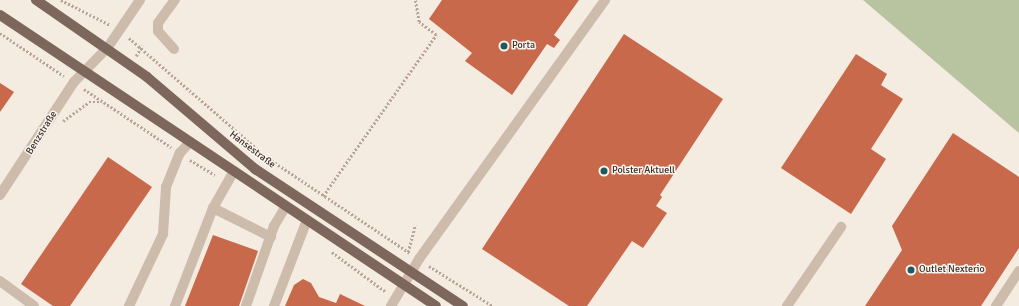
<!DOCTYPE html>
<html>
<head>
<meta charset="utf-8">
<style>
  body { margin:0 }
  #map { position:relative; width:1019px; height:306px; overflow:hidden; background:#f4ebe1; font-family:Signika,sans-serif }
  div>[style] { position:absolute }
  .green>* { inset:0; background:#b8c4a0 }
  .building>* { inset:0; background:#c8694b }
  .path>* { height:2.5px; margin-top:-1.25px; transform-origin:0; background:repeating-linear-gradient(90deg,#b9a596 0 2px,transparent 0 4px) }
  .minor>* { height:10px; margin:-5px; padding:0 5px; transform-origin:5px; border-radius:5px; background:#cdbbac }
  .major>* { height:10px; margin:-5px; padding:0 5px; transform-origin:5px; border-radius:5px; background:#7d675c }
  .dots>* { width:11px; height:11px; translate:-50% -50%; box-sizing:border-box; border:2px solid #fbf5ee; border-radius:50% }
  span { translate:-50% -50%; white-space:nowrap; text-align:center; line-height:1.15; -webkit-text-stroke:3px #fbf5ee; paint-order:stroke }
  .poi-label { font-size:10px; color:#3b302b }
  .left { translate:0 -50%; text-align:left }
  .street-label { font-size:10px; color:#3b302b }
</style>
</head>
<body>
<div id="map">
  <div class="green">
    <i style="clip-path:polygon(863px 0,1019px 0,1019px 133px)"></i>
  </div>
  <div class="building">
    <i style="clip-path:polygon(442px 0,579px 0,554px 35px,560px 40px,554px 48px,547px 44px,512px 95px,465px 61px,472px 53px,429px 19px)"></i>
    <i style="clip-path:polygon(624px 34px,723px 99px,660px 195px,662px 197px,656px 206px,667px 213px,643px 248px,632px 241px,587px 306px,569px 306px,482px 249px)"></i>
    <i style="clip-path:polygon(856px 54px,887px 74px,881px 85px,903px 99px,871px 149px,886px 159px,851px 214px,781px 168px)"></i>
    <i style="clip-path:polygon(0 83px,14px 92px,0 112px)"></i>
    <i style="clip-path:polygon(953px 133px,1019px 177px,1019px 248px,981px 306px,865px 306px,902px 250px,892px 226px)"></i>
    <i style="clip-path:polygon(108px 157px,152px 187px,70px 306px,53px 306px,21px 284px)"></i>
    <i style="clip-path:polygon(213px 235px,258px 251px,239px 306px,185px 306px)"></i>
    <i style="clip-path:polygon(303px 279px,311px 283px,319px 297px,336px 303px,340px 294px,365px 306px,285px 306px,294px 285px)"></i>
  </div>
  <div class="path">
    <i style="left:61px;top:0;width:55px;rotate:27deg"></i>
    <i style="left:0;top:33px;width:77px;rotate:33.9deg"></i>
    <i style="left:129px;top:38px;width:180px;rotate:40.9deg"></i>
    <i style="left:265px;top:156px;width:174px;rotate:33.8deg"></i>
    <i style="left:136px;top:56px;width:12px;rotate:-59deg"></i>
    <i style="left:84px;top:89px;width:105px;rotate:33.7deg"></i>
    <i style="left:63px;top:121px;width:32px;rotate:-36deg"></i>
    <i style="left:89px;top:102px;width:13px"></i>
    <i style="left:190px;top:160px;width:29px;rotate:31deg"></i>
    <i style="left:323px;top:196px;width:197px;rotate:-54.9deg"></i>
    <i style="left:436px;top:35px;width:21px;rotate:-143deg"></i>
    <i style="left:419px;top:22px;width:22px;rotate:-100deg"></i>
    <i style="left:332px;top:252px;width:67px;rotate:36.5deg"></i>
    <i style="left:408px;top:252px;width:28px;rotate:-75deg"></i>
    <i style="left:429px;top:266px;width:75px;rotate:32deg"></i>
  </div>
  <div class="minor">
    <i style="left:174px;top:49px;width:24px;rotate:-132deg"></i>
    <i style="left:158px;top:31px;width:8px;rotate:-90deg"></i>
    <i style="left:158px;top:23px;width:29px;rotate:-54deg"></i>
    <i style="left:234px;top:171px;width:43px;rotate:119.6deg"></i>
    <i style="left:213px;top:208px;width:65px;rotate:26.6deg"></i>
    <i style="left:0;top:195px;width:135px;rotate:-56.8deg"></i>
    <i style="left:74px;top:82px;width:49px;rotate:-45.8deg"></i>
    <i style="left:108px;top:47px;width:57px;rotate:-55.8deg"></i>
    <i style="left:0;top:281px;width:42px;rotate:36.3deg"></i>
    <i style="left:129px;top:306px;width:80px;rotate:-64.7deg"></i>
    <i style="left:163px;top:234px;width:47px;rotate:-86.3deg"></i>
    <i style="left:166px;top:187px;width:37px;rotate:-68deg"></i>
    <i style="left:180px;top:153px;width:15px;rotate:-48deg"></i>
    <i style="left:175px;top:306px;width:105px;rotate:-68.8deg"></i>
    <i style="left:246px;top:306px;width:85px;rotate:-70.7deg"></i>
    <i style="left:274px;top:226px;width:23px;rotate:-59deg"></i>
    <i style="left:274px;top:306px;width:92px;rotate:-69deg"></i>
    <i style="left:391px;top:306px;width:55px;rotate:-59.2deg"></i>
    <i style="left:419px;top:259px;width:319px;rotate:-54.3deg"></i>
    <i style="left:787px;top:306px;width:96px;rotate:-55.6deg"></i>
    <i style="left:996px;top:306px;width:42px;rotate:-56.7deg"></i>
  </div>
  <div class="major">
    <i style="left:36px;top:0;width:135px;rotate:34.7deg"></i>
    <i style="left:147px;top:77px;width:142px;rotate:40.4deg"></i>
    <i style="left:255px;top:169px;width:249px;rotate:33.4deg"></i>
    <i style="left:0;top:15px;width:524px;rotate:33.72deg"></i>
  </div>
  <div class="dots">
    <i style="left:504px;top:46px;background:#1f5a5e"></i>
    <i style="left:604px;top:171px;background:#1f5a5e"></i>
    <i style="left:911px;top:270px;background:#1f5a5e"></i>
  </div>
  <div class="poi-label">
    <span class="left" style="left:512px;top:46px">Porta</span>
    <span class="left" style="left:612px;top:171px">Polster Aktuell</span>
    <span class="left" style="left:919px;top:270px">Outlet Nexterio</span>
  </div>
  <div class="street-label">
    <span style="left:42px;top:133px;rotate:-58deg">Benzstraße</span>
    <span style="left:252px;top:150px;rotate:37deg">Hansestraße</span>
  </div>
</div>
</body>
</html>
